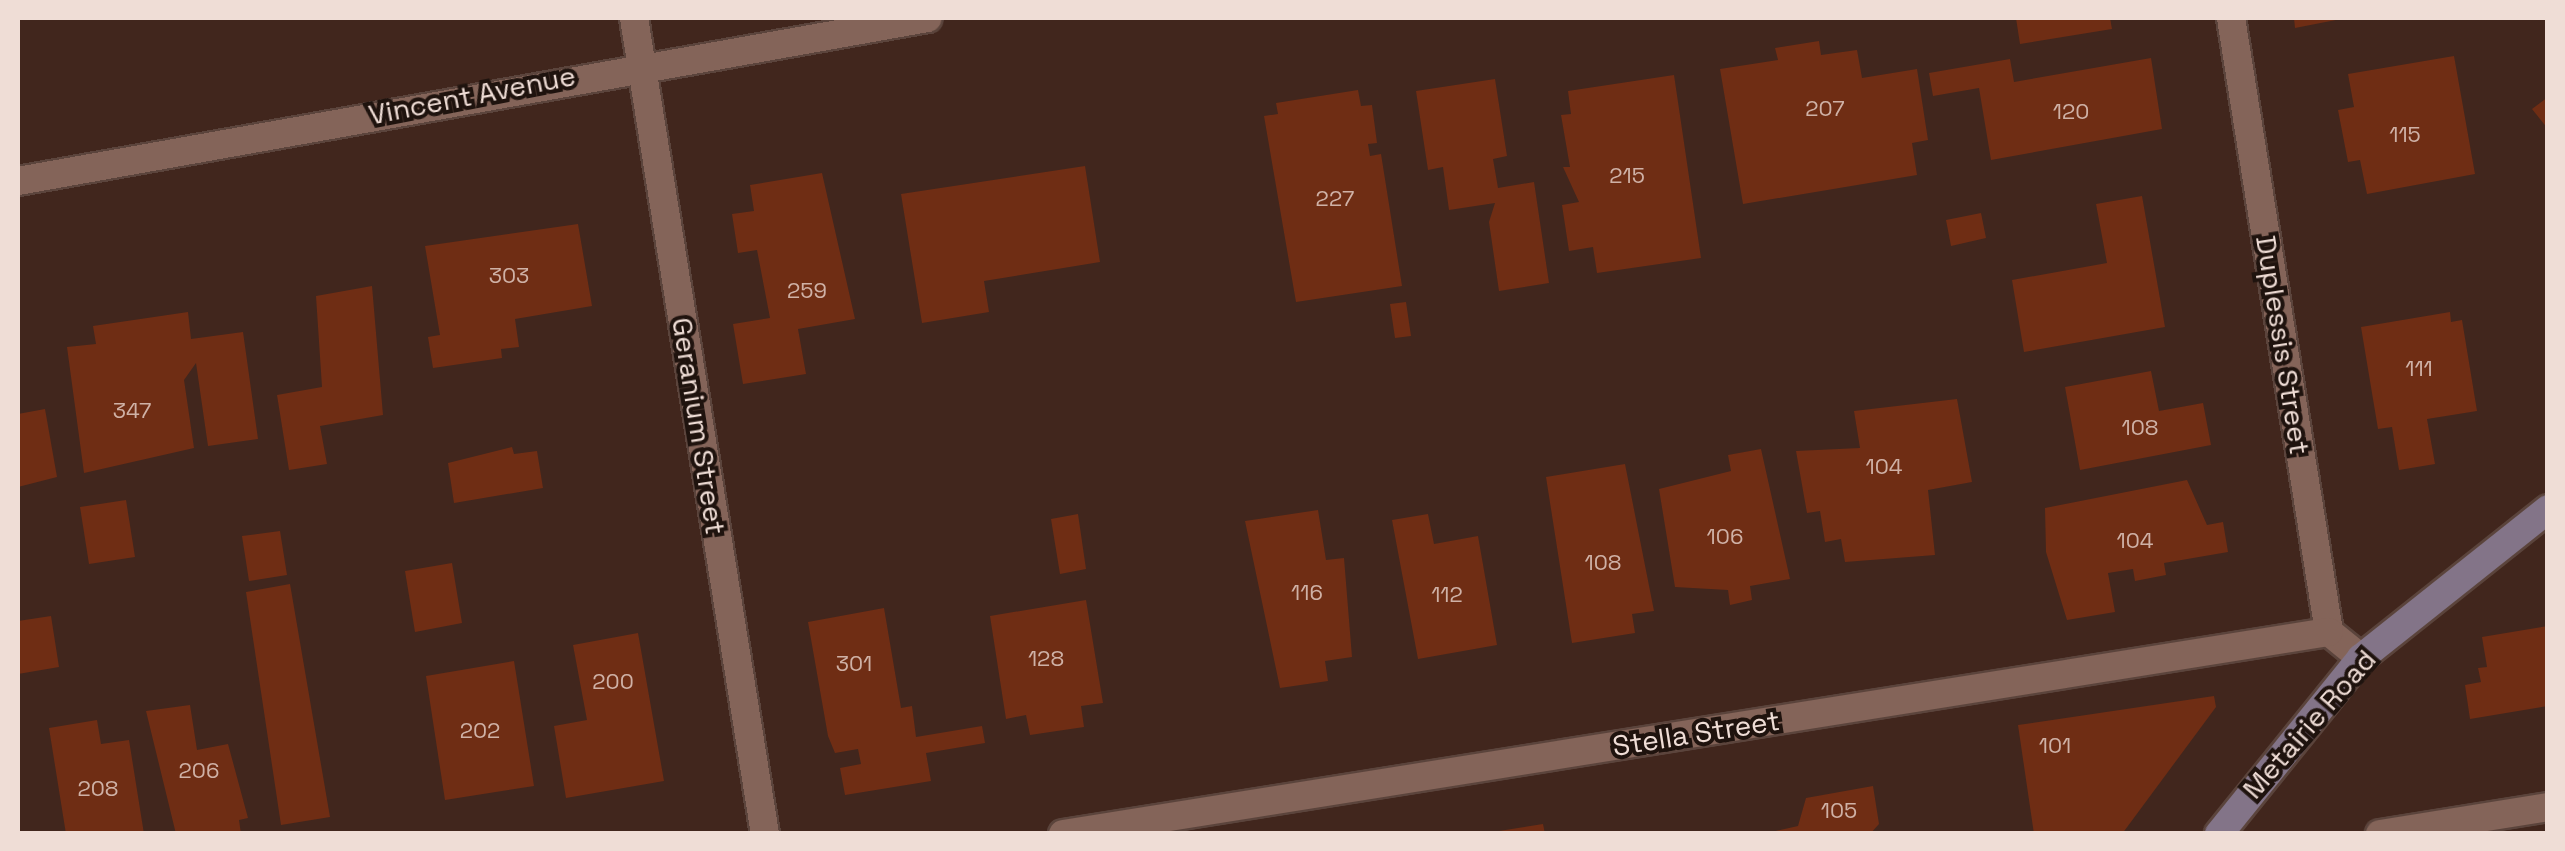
<!DOCTYPE html>
<html>
<head>
<meta charset="utf-8">
<style>
  body { margin:0 }
  #map { position:relative; width:2565px; height:851px; overflow:hidden; background:#41261d; font-family:"Space Grotesk",sans-serif }
  div>[style] { position:absolute }
  .building>* { inset:0; background:#6f2d14 }
  .roads { filter:drop-shadow(2px 0 #5b443c) drop-shadow(-2px 0 #5b443c) drop-shadow(0 2px #5b443c) drop-shadow(0 -2px #5b443c) }
  .minor>* { height:28px; margin:-14px; padding:0 14px; transform-origin:14px; border-radius:14px; background:#846459 }
  .secondary>* { height:28px; margin:-14px; padding:0 14px; transform-origin:14px; border-radius:14px; background:#837488 }
  span { translate:-50% -50%; white-space:nowrap; text-align:center; line-height:1.15; -webkit-text-stroke:8px #1f130e; paint-order:stroke }
  .number-label { font-size:22px; color:#cfb1a6 }
  .number-label span { -webkit-text-stroke-width:0 }
  .street-label { font-size:28px; color:#efddd6 }
  .frame { position:absolute; inset:0; border:20px solid #efddd6; pointer-events:none }
</style>
</head>
<body>
<div id="map">
  <div class="building">
    <i style="clip-path:polygon(2016px 18px,2110px 18px,2112px 29px,2020px 44px)"></i>
    <i style="clip-path:polygon(2294px 18px,2341px 18px,2341px 19px,2295px 28px)"></i>
    <i style="clip-path:polygon(1819px 41px,1821px 55px,1857px 50px,1862px 78px,1917px 69px,1928px 140px,1912px 143px,1917px 175px,1743px 204px,1720px 69px,1778px 60px,1775px 48px)"></i>
    <i style="clip-path:polygon(2454px 56px,2475px 174px,2367px 194px,2360px 160px,2348px 162px,2338px 110px,2354px 107px,2348px 74px)"></i>
    <i style="clip-path:polygon(2151px 58px,2162px 129px,1991px 160px,1979px 88px,1933px 96px,1929px 73px,2010px 59px,2014px 82px)"></i>
    <i style="clip-path:polygon(1674px 75px,1701px 258px,1597px 273px,1593px 247px,1569px 251px,1562px 205px,1579px 202px,1563px 167px,1570px 167px,1561px 115px,1571px 114px,1568px 91px)"></i>
    <i style="clip-path:polygon(1495px 79px,1507px 156px,1493px 159px,1498px 188px,1534px 182px,1549px 283px,1499px 291px,1489px 222px,1495px 203px,1449px 210px,1443px 167px,1428px 170px,1416px 91px)"></i>
    <i style="clip-path:polygon(1358px 90px,1361px 106px,1372px 105px,1377px 143px,1368px 144px,1370px 156px,1381px 154px,1402px 286px,1296px 302px,1264px 116px,1278px 114px,1276px 103px)"></i>
    <i style="clip-path:polygon(2548px 97px,2548px 129px,2532px 109px)"></i>
    <i style="clip-path:polygon(1085px 166px,1100px 262px,984px 281px,989px 312px,922px 323px,901px 194px)"></i>
    <i style="clip-path:polygon(822px 173px,855px 319px,798px 329px,806px 374px,743px 384px,733px 324px,770px 318px,757px 250px,738px 253px,732px 214px,754px 211px,750px 185px)"></i>
    <i style="clip-path:polygon(2142px 196px,2165px 327px,2024px 352px,2012px 280px,2107px 263px,2096px 204px)"></i>
    <i style="clip-path:polygon(1981px 213px,1986px 238px,1951px 246px,1946px 220px)"></i>
    <i style="clip-path:polygon(578px 224px,592px 306px,515px 319px,519px 347px,501px 349px,502px 358px,433px 368px,428px 337px,440px 335px,425px 246px)"></i>
    <i style="clip-path:polygon(372px 286px,383px 415px,320px 426px,327px 464px,289px 470px,277px 395px,322px 387px,316px 296px)"></i>
    <i style="clip-path:polygon(1406px 302px,1411px 336px,1395px 338px,1390px 304px)"></i>
    <i style="clip-path:polygon(188px 312px,191px 339px,243px 332px,258px 439px,208px 446px,196px 363px,184px 380px,194px 448px,84px 473px,67px 347px,96px 344px,93px 326px)"></i>
    <i style="clip-path:polygon(2450px 312px,2451px 322px,2462px 320px,2477px 411px,2427px 419px,2435px 464px,2399px 470px,2392px 427px,2378px 429px,2361px 327px)"></i>
    <i style="clip-path:polygon(2151px 371px,2159px 411px,2203px 403px,2211px 445px,2080px 470px,2065px 387px)"></i>
    <i style="clip-path:polygon(1957px 399px,1972px 482px,1928px 490px,1935px 555px,1845px 562px,1841px 539px,1825px 542px,1820px 511px,1807px 513px,1796px 451px,1860px 448px,1854px 411px)"></i>
    <i style="clip-path:polygon(45px 409px,57px 477px,18px 487px,18px 414px)"></i>
    <i style="clip-path:polygon(512px 447px,514px 454px,537px 451px,543px 488px,454px 503px,448px 463px)"></i>
    <i style="clip-path:polygon(1761px 449px,1790px 579px,1750px 586px,1752px 600px,1730px 605px,1728px 590px,1675px 587px,1659px 489px,1731px 471px,1728px 455px)"></i>
    <i style="clip-path:polygon(1625px 464px,1654px 611px,1632px 614px,1635px 633px,1572px 643px,1546px 477px)"></i>
    <i style="clip-path:polygon(2187px 480px,2207px 525px,2223px 522px,2228px 552px,2164px 563px,2166px 575px,2135px 581px,2133px 569px,2108px 573px,2115px 612px,2067px 620px,2046px 552px,2045px 508px)"></i>
    <i style="clip-path:polygon(126px 500px,135px 557px,89px 564px,80px 507px)"></i>
    <i style="clip-path:polygon(1318px 510px,1326px 560px,1344px 558px,1352px 657px,1325px 661px,1328px 681px,1280px 688px,1245px 521px)"></i>
    <i style="clip-path:polygon(1078px 514px,1086px 569px,1060px 574px,1051px 519px)"></i>
    <i style="clip-path:polygon(1428px 514px,1434px 544px,1478px 536px,1497px 645px,1418px 659px,1392px 520px)"></i>
    <i style="clip-path:polygon(280px 531px,287px 575px,249px 581px,242px 536px)"></i>
    <i style="clip-path:polygon(452px 563px,462px 623px,415px 632px,405px 571px)"></i>
    <i style="clip-path:polygon(290px 584px,330px 817px,281px 825px,246px 592px)"></i>
    <i style="clip-path:polygon(1086px 600px,1103px 703px,1081px 706px,1084px 727px,1030px 735px,1026px 715px,1006px 719px,990px 616px)"></i>
    <i style="clip-path:polygon(884px 608px,901px 708px,912px 706px,916px 737px,982px 726px,985px 743px,926px 753px,931px 781px,845px 795px,840px 768px,861px 764px,858px 749px,835px 753px,828px 736px,808px 622px)"></i>
    <i style="clip-path:polygon(51px 616px,59px 667px,18px 674px,18px 621px)"></i>
    <i style="clip-path:polygon(2548px 626px,2548px 706px,2470px 719px,2465px 685px,2481px 682px,2478px 668px,2487px 667px,2482px 637px)"></i>
    <i style="clip-path:polygon(638px 633px,664px 781px,566px 798px,554px 726px,587px 720px,573px 645px)"></i>
    <i style="clip-path:polygon(514px 661px,534px 786px,445px 800px,426px 676px)"></i>
    <i style="clip-path:polygon(2214px 696px,2216px 707px,2122px 834px,2034px 834px,2018px 725px)"></i>
    <i style="clip-path:polygon(190px 705px,197px 750px,228px 744px,248px 818px,239px 820px,241px 834px,176px 834px,146px 711px)"></i>
    <i style="clip-path:polygon(97px 720px,101px 744px,129px 740px,144px 834px,66px 834px,49px 728px)"></i>
    <i style="clip-path:polygon(1873px 786px,1879px 824px,1870px 834px,1762px 834px,1798px 826px,1806px 798px)"></i>
    <i style="clip-path:polygon(1543px 824px,1545px 834px,1499px 834px,1499px 831px)"></i>
  </div>
  <div class="roads">
    <div class="minor">
      <i style="left:634px;top:18px;width:826px;rotate:80.88deg"></i>
      <i style="left:2231px;top:18px;width:622px;rotate:80.93deg"></i>
      <i style="left:2329px;top:632px;width:41px;rotate:39.1deg"></i>
      <i style="left:18px;top:181px;width:924px;rotate:-10.16deg"></i>
      <i style="left:1063px;top:834px;width:1282px;rotate:-9.07deg"></i>
      <i style="left:2380px;top:834px;width:170px;rotate:-9.1deg"></i>
    </div>
    <div class="secondary">
      <i style="left:2219px;top:834px;width:226px;rotate:-51.1deg"></i>
      <i style="left:2361px;top:658px;width:239px;rotate:-38.5deg"></i>
    </div>
  </div>
  <div class="number-label">
    <span style="left:1825px;top:109px">207</span>
    <span style="left:2071px;top:112px">120</span>
    <span style="left:2405px;top:135px">115</span>
    <span style="left:1627px;top:176px">215</span>
    <span style="left:1335px;top:199px">227</span>
    <span style="left:509px;top:276px">303</span>
    <span style="left:807px;top:291px">259</span>
    <span style="left:2419px;top:369px">111</span>
    <span style="left:132px;top:411px">347</span>
    <span style="left:2140px;top:428px">108</span>
    <span style="left:1884px;top:467px">104</span>
    <span style="left:1725px;top:537px">106</span>
    <span style="left:2135px;top:541px">104</span>
    <span style="left:1603px;top:563px">108</span>
    <span style="left:1307px;top:593px">116</span>
    <span style="left:1447px;top:595px">112</span>
    <span style="left:1046px;top:659px">128</span>
    <span style="left:854px;top:664px">301</span>
    <span style="left:613px;top:682px">200</span>
    <span style="left:480px;top:731px">202</span>
    <span style="left:2055px;top:746px">101</span>
    <span style="left:199px;top:771px">206</span>
    <span style="left:98px;top:789px">208</span>
    <span style="left:1839px;top:811px">105</span>
  </div>
  <div class="street-label">
    <span style="left:472px;top:95px;rotate:-11deg">Vincent Avenue</span>
    <span style="left:2283px;top:345px;rotate:81deg">Duplessis Street</span>
    <span style="left:699px;top:426px;rotate:81deg">Geranium Street</span>
    <span style="left:2309px;top:724px;rotate:-49deg">Metairie Road</span>
    <span style="left:1696px;top:733px;rotate:-9deg">Stella Street</span>
  </div>
  <div class="frame"></div>
</div>
</body>
</html>
